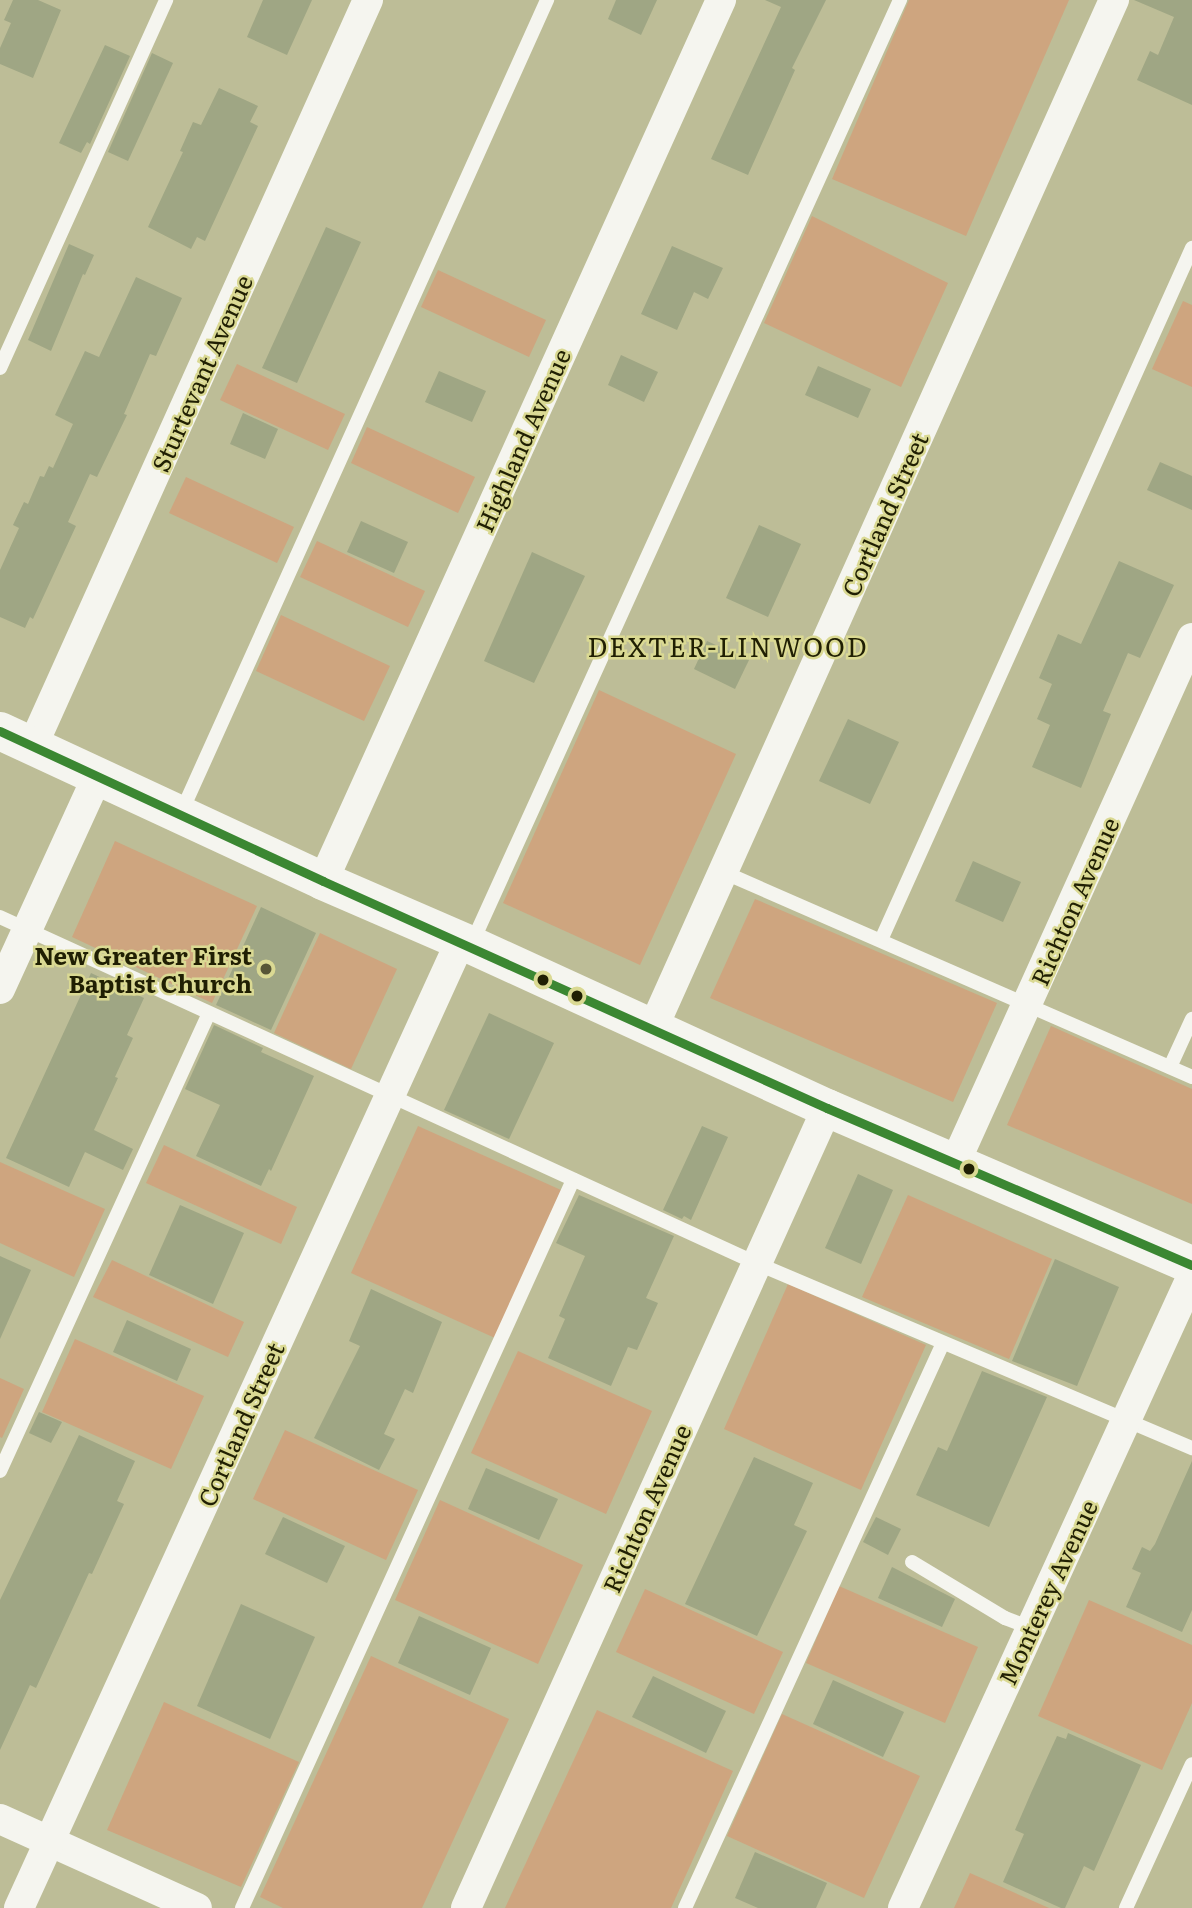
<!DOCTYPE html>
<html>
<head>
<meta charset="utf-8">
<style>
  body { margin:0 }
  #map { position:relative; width:1192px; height:1908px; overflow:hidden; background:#bdbd97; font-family:Literata,serif }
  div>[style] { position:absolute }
  .green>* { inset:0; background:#cea57f }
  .building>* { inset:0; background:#9fa684 }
  .lane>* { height:14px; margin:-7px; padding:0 7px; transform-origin:7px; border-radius:7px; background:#f5f5ef }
  .street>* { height:30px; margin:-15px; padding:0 15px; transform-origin:15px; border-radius:15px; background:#f5f5ef }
  .secondary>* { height:38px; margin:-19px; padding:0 19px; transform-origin:19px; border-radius:19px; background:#f5f5ef }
  .bus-1>* { height:9px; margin:-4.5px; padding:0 4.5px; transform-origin:4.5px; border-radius:4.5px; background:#3b8732 }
  .dots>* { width:19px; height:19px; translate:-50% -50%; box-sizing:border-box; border:4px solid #dad993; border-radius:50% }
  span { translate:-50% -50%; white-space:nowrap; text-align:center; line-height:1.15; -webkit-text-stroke:5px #dad993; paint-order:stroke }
  .street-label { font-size:24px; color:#201f03 }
  .poi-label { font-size:24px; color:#201f03; font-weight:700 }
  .right { translate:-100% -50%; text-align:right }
  .neighbourhood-label { font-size:26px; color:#201f03; letter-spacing:2px }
</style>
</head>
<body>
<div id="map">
  <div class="green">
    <i style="clip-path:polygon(909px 0,1069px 0,966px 236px,832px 179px)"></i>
    <i style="clip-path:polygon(812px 216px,948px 283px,901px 387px,764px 323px)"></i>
    <i style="clip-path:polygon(438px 270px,546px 320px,529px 357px,421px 307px)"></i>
    <i style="clip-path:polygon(1183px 301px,1192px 305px,1192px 387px,1152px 369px)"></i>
    <i style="clip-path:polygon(237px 364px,345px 414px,328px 450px,220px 400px)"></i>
    <i style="clip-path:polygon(367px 427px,475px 477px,458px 513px,351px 463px)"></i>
    <i style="clip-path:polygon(186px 477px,294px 527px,277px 563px,169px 513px)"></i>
    <i style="clip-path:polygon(317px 541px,425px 591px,408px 627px,300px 577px)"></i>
    <i style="clip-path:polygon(281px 615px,390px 666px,364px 721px,256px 671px)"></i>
    <i style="clip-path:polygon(599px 690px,736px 754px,640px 965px,503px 903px)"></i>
    <i style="clip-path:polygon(115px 841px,257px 906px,212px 1003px,72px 937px)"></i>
    <i style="clip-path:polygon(755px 899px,997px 1003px,953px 1102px,710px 998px)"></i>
    <i style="clip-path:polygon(320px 933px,397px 969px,351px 1069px,274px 1033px)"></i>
    <i style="clip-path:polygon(1051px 1026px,1192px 1089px,1192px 1204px,1007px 1125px)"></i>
    <i style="clip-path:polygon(418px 1126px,561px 1190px,495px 1338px,351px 1273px)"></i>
    <i style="clip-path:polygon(164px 1145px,297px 1207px,281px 1244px,146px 1183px)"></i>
    <i style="clip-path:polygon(0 1162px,105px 1209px,74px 1277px,0 1243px)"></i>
    <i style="clip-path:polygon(908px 1195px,1052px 1259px,1009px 1359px,862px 1297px)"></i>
    <i style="clip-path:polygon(112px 1260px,244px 1322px,228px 1357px,93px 1297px)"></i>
    <i style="clip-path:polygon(788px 1284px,926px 1345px,861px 1490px,724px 1429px)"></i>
    <i style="clip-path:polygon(75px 1339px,204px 1396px,171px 1469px,42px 1412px)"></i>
    <i style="clip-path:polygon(518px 1351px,652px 1411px,606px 1514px,471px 1453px)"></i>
    <i style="clip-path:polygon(0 1378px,24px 1389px,2px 1438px,0 1437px)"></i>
    <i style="clip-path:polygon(285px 1430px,418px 1490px,386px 1560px,253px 1499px)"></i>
    <i style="clip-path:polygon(440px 1500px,583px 1565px,538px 1664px,395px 1600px)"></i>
    <i style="clip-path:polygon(839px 1586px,978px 1647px,945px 1723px,806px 1663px)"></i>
    <i style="clip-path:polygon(645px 1589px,783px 1652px,754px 1714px,616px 1652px)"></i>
    <i style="clip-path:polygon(1089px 1600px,1192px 1645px,1192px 1703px,1162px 1770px,1038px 1716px)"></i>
    <i style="clip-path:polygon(371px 1656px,509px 1719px,422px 1908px,283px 1908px,260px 1897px)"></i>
    <i style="clip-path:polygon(164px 1702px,299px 1762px,241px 1887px,107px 1830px)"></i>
    <i style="clip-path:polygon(597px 1710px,733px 1771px,671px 1908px,505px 1908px)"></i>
    <i style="clip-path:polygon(782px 1714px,920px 1776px,864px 1898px,727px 1836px)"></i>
    <i style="clip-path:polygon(970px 1873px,1049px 1908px,954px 1908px)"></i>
  </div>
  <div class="building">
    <i style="clip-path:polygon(13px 0,38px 0,61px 10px,33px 78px,0 64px,0 48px,11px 23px,4px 20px)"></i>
    <i style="clip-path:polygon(263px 0,312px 0,287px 55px,247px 37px)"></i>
    <i style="clip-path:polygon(616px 0,657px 0,641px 35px,608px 19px)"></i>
    <i style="clip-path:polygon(765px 0,826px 0,792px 68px,795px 70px,748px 175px,711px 159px,781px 7px)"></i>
    <i style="clip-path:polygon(1134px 0,1192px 0,1192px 105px,1137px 80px,1150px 51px,1158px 55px,1174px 17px)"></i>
    <i style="clip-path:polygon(105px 45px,130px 56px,90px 144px,87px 142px,81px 153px,59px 143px)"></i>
    <i style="clip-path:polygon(152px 53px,173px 63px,128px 161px,108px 152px)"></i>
    <i style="clip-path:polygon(219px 88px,258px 106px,250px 122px,258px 126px,205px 241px,197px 237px,191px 249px,148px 227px,183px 152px,180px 151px,193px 122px,201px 125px)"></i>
    <i style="clip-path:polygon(326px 227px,361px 242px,297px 383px,262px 368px)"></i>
    <i style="clip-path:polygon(69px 244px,94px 255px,85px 275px,83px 274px,51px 351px,28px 340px)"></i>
    <i style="clip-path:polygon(672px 246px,723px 268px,708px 299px,694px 292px,677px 330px,641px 314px)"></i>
    <i style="clip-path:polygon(136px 277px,182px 298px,156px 356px,150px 354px,124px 414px,127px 415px,97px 477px,90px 474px,68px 522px,76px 526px,33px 619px,30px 617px,25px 628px,0 617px,0 570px,19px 528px,13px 525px,24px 502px,28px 504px,40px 476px,44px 477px,49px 466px,53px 468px,73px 424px,55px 415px,85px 351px,99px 357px)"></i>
    <i style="clip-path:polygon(621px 355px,658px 372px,644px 402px,608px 385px)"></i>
    <i style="clip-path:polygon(818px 366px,871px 389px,858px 418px,805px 395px)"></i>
    <i style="clip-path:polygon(439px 371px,486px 391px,472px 422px,425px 402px)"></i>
    <i style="clip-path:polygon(243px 413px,278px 429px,265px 459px,230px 444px)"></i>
    <i style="clip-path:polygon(1160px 462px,1192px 476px,1192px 510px,1147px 490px)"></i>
    <i style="clip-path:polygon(361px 521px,408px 542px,394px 573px,347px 552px)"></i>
    <i style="clip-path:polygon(759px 525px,801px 544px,768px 617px,726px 598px)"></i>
    <i style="clip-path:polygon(532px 552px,585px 576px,534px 683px,484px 661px)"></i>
    <i style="clip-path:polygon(1119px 561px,1174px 585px,1140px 658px,1128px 653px,1103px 711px,1111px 714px,1081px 788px,1032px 767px,1050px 725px,1037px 719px,1052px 684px,1039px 678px,1058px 634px,1081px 644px)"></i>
    <i style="clip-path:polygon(707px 641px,749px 660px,735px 689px,694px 669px)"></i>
    <i style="clip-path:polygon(848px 719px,899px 742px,870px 804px,819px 781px)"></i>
    <i style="clip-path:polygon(973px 861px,1021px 882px,1003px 922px,955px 901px)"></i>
    <i style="clip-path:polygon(261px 907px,316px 933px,271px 1030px,216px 1005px)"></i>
    <i style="clip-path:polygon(91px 973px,144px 998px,127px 1035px,133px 1038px,115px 1077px,118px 1078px,94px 1130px,133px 1149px,123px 1170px,85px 1152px,69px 1187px,6px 1158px)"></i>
    <i style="clip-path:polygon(489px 1013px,554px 1043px,509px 1139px,444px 1110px)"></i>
    <i style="clip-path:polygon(214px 1025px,263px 1048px,261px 1052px,314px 1076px,271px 1171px,269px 1169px,261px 1186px,196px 1156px,220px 1105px,185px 1089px)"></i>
    <i style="clip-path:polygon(702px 1126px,728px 1137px,691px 1220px,684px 1216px,682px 1219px,663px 1210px)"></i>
    <i style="clip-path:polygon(858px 1174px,893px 1190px,861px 1264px,825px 1248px)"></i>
    <i style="clip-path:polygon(579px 1195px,674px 1236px,646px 1298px,658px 1303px,637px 1350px,628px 1347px,611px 1386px,548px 1358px,565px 1319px,559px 1316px,585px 1256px,556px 1243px)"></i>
    <i style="clip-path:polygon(180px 1205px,244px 1233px,213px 1304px,149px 1275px)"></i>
    <i style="clip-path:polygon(0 1256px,31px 1270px,0 1339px)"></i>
    <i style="clip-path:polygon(1055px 1259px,1119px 1287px,1077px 1386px,1012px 1361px)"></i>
    <i style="clip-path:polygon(371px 1289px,442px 1322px,413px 1393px,405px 1389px,384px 1434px,395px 1439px,379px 1470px,314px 1438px,360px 1346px,349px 1341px)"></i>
    <i style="clip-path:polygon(127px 1320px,191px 1349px,177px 1381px,113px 1352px)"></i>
    <i style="clip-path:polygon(982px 1371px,1047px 1397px,989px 1527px,916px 1495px,938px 1447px,947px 1451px)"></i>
    <i style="clip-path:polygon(39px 1412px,62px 1422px,51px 1443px,29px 1433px)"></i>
    <i style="clip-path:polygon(79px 1435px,135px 1461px,117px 1501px,124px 1504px,92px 1574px,89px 1573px,36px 1688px,30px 1685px,0 1750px,0 1600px)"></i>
    <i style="clip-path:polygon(754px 1457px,813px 1483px,794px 1525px,807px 1531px,757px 1636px,685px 1604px)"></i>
    <i style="clip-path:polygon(1192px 1461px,1192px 1610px,1182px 1632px,1126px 1607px,1141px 1573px,1132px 1569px,1142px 1547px,1150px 1551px,1155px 1544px)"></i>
    <i style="clip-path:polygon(486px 1468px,558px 1499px,539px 1540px,468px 1509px)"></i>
    <i style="clip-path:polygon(283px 1517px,345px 1546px,327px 1583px,265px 1554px)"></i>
    <i style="clip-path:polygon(876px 1517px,901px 1529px,888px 1555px,863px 1542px)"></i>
    <i style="clip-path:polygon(892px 1567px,955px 1599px,942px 1627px,878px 1598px)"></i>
    <i style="clip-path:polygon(241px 1604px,315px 1637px,270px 1739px,197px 1706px)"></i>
    <i style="clip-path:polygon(419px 1616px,491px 1648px,470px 1695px,398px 1663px)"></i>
    <i style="clip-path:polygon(653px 1676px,726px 1711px,706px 1753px,632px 1717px)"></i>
    <i style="clip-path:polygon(833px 1680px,904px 1712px,883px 1757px,813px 1724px)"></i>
    <i style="clip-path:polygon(1068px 1733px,1141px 1765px,1094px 1871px,1084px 1866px,1065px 1908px,1061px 1908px,1003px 1882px,1024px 1834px,1015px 1830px,1031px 1793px,1057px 1736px,1066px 1739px)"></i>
    <i style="clip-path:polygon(755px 1852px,827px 1883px,816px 1908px,758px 1908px,735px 1898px)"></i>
  </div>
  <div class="lane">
    <i style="left:0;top:368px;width:404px;rotate:-65.7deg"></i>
    <i style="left:181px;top:813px;width:892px;rotate:-65.76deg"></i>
    <i style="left:723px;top:872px;width:512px;rotate:23.61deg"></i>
    <i style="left:0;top:917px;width:831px;rotate:24.59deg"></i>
    <i style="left:756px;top:1263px;width:474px;rotate:23deg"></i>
    <i style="left:881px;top:940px;width:759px;rotate:-65.8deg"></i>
    <i style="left:472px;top:943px;width:1036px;rotate:-65.59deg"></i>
    <i style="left:1170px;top:1067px;width:53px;rotate:-65.4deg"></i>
    <i style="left:0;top:1471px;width:503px;rotate:-65.47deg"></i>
    <i style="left:912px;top:1562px;width:109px;rotate:31.1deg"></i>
    <i style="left:1005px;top:1618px;width:28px;rotate:21deg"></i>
    <i style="left:242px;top:1908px;width:800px;rotate:-65.55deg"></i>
    <i style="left:685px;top:1908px;width:621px;rotate:-65.46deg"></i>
    <i style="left:1126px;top:1908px;width:158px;rotate:-65.4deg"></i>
  </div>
  <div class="street">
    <i style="left:33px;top:745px;width:817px;rotate:-65.79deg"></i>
    <i style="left:323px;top:881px;width:967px;rotate:-65.69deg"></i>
    <i style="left:0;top:989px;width:235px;rotate:-65.4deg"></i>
    <i style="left:653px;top:1028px;width:1127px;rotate:-65.85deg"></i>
    <i style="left:955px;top:1163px;width:576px;rotate:-65.7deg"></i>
    <i style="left:0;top:1819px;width:216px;rotate:24.3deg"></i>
    <i style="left:19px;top:1908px;width:1064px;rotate:-65.46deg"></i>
    <i style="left:466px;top:1908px;width:878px;rotate:-65.71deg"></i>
    <i style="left:903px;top:1908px;width:695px;rotate:-65.43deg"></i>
  </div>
  <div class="secondary">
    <i style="left:0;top:731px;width:356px;rotate:24.9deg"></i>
    <i style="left:323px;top:881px;width:161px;rotate:23.4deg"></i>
    <i style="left:471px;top:945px;width:392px;rotate:24.6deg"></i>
    <i style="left:827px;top:1108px;width:397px;rotate:23.3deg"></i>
  </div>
  <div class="bus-1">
    <i style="left:0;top:731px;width:356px;rotate:24.9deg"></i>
    <i style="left:323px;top:881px;width:553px;rotate:24.25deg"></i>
    <i style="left:827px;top:1108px;width:397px;rotate:23.3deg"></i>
  </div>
  <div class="dots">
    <i style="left:266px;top:969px;background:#575637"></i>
    <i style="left:543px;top:980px;background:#201f03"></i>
    <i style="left:577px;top:996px;background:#201f03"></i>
    <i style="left:969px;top:1169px;background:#201f03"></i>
  </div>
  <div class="street-label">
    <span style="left:201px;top:373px;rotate:-66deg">Sturtevant Avenue</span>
    <span style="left:522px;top:440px;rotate:-66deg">Highland Avenue</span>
    <span style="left:884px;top:514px;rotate:-66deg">Cortland Street</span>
    <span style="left:1074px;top:901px;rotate:-66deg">Richton Avenue</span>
    <span style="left:240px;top:1424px;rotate:-66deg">Cortland Street</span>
    <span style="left:646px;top:1508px;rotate:-66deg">Richton Avenue</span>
    <span style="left:1047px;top:1592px;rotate:-65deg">Monterey Avenue</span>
  </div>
  <div class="poi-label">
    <span class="right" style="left:252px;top:969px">New Greater First<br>Baptist Church</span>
  </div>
  <div class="neighbourhood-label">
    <span style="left:728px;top:646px">DEXTER-LINWOOD</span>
  </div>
</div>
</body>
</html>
